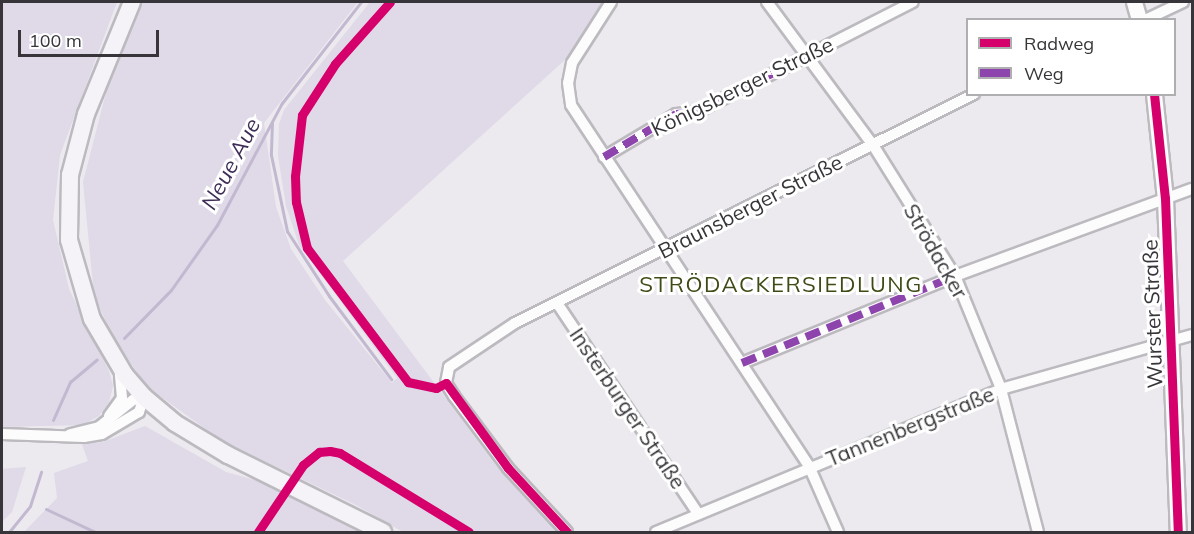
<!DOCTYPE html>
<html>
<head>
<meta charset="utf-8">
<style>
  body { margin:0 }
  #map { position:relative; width:1194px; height:534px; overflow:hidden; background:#ece9ef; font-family:Mulish,sans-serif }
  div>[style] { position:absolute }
  .green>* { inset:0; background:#dfd9e8 }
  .stream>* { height:3px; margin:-1.5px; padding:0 1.5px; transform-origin:1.5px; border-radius:1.5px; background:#c2b9d1 }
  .roads { filter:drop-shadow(2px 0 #bcbabf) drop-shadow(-2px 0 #bcbabf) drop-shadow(0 2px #bcbabf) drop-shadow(0 -2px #bcbabf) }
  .street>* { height:10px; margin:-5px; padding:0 5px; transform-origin:5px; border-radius:5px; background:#fcfcfd }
  .secondary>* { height:15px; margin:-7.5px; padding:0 7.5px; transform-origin:7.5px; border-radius:7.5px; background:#fcfcfd }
  .primary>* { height:16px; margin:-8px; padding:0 8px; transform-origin:8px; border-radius:8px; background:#f5f3f8 }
  .quiet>* { height:8px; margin-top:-4px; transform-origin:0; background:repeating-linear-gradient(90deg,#8e44ad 0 15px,transparent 0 23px) }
  .cycleway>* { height:9px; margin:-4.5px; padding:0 4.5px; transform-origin:4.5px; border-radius:4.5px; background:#d6006c }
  span { translate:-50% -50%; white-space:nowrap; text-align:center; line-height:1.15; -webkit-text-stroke:6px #fff; paint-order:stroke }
  .street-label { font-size:21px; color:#373539 }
  .water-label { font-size:22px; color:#3e2d57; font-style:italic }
  .neighbourhood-label { font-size:22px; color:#3e4b14; letter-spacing:1.5px }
  .frame { position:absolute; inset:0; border:3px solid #373539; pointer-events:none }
  .legend { position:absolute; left:966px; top:18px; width:210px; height:78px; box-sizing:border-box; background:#fff; border:2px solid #afaeb0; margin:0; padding:8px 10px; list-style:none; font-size:18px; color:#373539 }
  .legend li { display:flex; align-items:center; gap:12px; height:30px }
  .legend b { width:30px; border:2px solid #afaeb0 }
  .scale { position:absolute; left:18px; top:30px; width:141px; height:27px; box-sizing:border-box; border:3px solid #373539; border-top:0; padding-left:8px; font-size:18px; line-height:21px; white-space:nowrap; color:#373539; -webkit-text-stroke:4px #fff; paint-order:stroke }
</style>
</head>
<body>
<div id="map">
  <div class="green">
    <i style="clip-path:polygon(2px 2px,117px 2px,60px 155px,53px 220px,69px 289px,109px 371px,113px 386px,109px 402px,99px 416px,83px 425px,2px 427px)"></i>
    <i style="clip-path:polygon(142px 2px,358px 2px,264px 123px,276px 207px,291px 249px,325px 300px,392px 383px,397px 378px,299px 245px,286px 206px,278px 156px,279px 124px,284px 110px,370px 2px,602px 2px,567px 58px,343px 261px,494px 463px,557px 532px,403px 532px,358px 506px,221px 440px,146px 386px,112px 335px,94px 295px,83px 182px,107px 89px)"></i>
    <i style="clip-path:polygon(145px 426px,226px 472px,273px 485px,371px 532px,24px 532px,57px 498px,54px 473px,88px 461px,82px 444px,103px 442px)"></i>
    <i style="clip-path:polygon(26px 467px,12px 512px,2px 522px,2px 469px)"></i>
  </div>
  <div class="stream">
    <i style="left:272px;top:122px;width:33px;rotate:92deg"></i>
    <i style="left:271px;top:155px;width:78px;rotate:78.1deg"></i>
    <i style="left:287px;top:231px;width:77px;rotate:57.1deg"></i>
    <i style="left:329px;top:296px;width:104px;rotate:53.2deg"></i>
    <i style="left:124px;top:338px;width:67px;rotate:-45.6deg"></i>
    <i style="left:171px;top:290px;width:80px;rotate:-54.7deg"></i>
    <i style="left:217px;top:225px;width:138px;rotate:-62deg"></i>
    <i style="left:282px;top:103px;width:128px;rotate:-52deg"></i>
    <i style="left:53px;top:420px;width:42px;rotate:-65.9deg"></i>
    <i style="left:70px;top:382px;width:35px;rotate:-40deg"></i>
    <i style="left:46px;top:509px;width:54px;rotate:25.1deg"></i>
    <i style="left:9px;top:532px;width:33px;rotate:-51deg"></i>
    <i style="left:30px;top:506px;width:36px;rotate:-72deg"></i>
  </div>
  <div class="roads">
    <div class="street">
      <i style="left:611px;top:2px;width:72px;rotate:122.6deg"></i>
      <i style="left:572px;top:63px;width:20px;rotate:101deg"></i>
      <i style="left:568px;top:83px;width:22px;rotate:82deg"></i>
      <i style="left:571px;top:105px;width:432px;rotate:56.6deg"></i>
      <i style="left:809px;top:466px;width:72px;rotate:66.3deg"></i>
      <i style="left:767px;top:2px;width:178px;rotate:53.5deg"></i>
      <i style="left:873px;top:145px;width:155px;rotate:58deg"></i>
      <i style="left:955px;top:276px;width:122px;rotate:67.8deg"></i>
      <i style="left:1001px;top:389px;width:148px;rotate:75.5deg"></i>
      <i style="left:1145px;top:20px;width:42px;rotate:-25.3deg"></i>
      <i style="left:604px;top:157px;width:84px;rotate:-30.8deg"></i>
      <i style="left:676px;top:114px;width:21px;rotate:-5deg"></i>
      <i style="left:697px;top:112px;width:242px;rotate:-27deg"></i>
      <i style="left:557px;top:303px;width:254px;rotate:56.2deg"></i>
      <i style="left:742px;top:363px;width:230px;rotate:-22.2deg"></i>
      <i style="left:955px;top:276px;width:252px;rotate:-20.2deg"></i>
      <i style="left:109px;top:416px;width:22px;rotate:-54deg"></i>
      <i style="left:122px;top:398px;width:25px;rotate:-95deg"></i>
      <i style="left:2px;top:434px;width:82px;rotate:2.1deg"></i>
      <i style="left:84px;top:437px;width:18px;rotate:-9deg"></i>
      <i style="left:102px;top:434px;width:43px;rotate:-30.7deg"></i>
      <i style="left:139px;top:412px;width:16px;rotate:-72deg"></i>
      <i style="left:144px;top:397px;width:11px;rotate:165deg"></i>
      <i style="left:133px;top:400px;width:43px;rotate:141.5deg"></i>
      <i style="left:99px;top:427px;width:30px;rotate:166deg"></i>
      <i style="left:567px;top:532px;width:87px;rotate:-132.7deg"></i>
      <i style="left:508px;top:468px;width:90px;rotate:-126.9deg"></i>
      <i style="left:454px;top:396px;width:15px;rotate:-122deg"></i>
      <i style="left:446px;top:383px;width:16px;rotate:-79deg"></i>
      <i style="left:449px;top:367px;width:79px;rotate:-33.7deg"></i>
      <i style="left:515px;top:323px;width:513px;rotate:-26.52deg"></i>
      <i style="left:656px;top:532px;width:373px;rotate:-22.5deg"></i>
      <i style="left:1001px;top:389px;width:198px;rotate:-15.8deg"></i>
    </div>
    <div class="secondary">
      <i style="left:1134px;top:2px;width:19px;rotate:74deg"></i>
      <i style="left:1154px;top:94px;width:105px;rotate:84deg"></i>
      <i style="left:1165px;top:198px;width:334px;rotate:87.8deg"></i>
    </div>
    <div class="primary">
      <i style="left:132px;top:2px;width:121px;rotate:112.3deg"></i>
      <i style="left:86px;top:114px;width:63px;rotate:104.7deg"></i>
      <i style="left:70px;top:175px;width:65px;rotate:90.9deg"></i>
      <i style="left:69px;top:240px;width:82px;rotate:73.8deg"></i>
      <i style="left:92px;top:319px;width:65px;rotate:59.5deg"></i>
      <i style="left:125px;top:375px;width:29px;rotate:49deg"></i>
      <i style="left:144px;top:397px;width:40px;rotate:40deg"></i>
      <i style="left:175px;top:423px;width:62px;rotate:31.1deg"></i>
      <i style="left:228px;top:455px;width:173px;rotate:26.4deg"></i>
    </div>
  </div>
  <div class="quiet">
    <i style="left:604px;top:157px;width:84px;rotate:-30.8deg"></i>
    <i style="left:676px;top:114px;width:21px;rotate:-5deg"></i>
    <i style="left:697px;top:112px;width:123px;rotate:-27deg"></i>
    <i style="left:742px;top:363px;width:230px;rotate:-22.2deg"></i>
  </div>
  <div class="cycleway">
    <i style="left:390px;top:2px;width:83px;rotate:131.6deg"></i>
    <i style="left:335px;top:64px;width:61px;rotate:122.9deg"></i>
    <i style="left:302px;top:115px;width:61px;rotate:96.5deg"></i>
    <i style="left:295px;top:176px;width:26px;rotate:88deg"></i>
    <i style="left:296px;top:202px;width:47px;rotate:76.6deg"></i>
    <i style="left:307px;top:248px;width:168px;rotate:53deg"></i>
    <i style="left:408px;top:382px;width:29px;rotate:12deg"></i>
    <i style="left:436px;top:388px;width:11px;rotate:-27deg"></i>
    <i style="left:446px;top:383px;width:105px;rotate:53.9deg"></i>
    <i style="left:508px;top:468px;width:87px;rotate:47.3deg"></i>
    <i style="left:1154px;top:94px;width:105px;rotate:84deg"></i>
    <i style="left:1165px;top:198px;width:334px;rotate:87.8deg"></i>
    <i style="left:258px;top:532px;width:81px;rotate:-56.1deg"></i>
    <i style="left:303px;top:465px;width:21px;rotate:-39deg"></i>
    <i style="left:319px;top:452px;width:11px;rotate:-5deg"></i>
    <i style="left:330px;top:451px;width:10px;rotate:11deg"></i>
    <i style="left:340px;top:453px;width:151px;rotate:31.5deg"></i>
  </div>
  <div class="street-label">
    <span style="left:742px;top:86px;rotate:-26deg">Königsberger Straße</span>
    <span style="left:750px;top:206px;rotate:-27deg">Braunsberger Straße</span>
    <span style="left:936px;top:251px;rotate:60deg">Strödacker</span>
    <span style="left:1152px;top:314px;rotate:-92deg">Wurster Straße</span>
    <span style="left:628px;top:408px;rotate:56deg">Insterburger Straße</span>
    <span style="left:910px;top:426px;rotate:-22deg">Tannenbergstraße</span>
  </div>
  <div class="water-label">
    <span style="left:231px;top:164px;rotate:-62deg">Neue Aue</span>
  </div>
  <div class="neighbourhood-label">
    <span style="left:781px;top:285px">STRÖDACKERSIEDLUNG</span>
  </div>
  <div class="frame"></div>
  <ul class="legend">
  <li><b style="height:8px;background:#d6006c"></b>Radweg</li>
  <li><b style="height:8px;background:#8e44ad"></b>Weg</li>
  </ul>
  <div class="scale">100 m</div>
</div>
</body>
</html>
